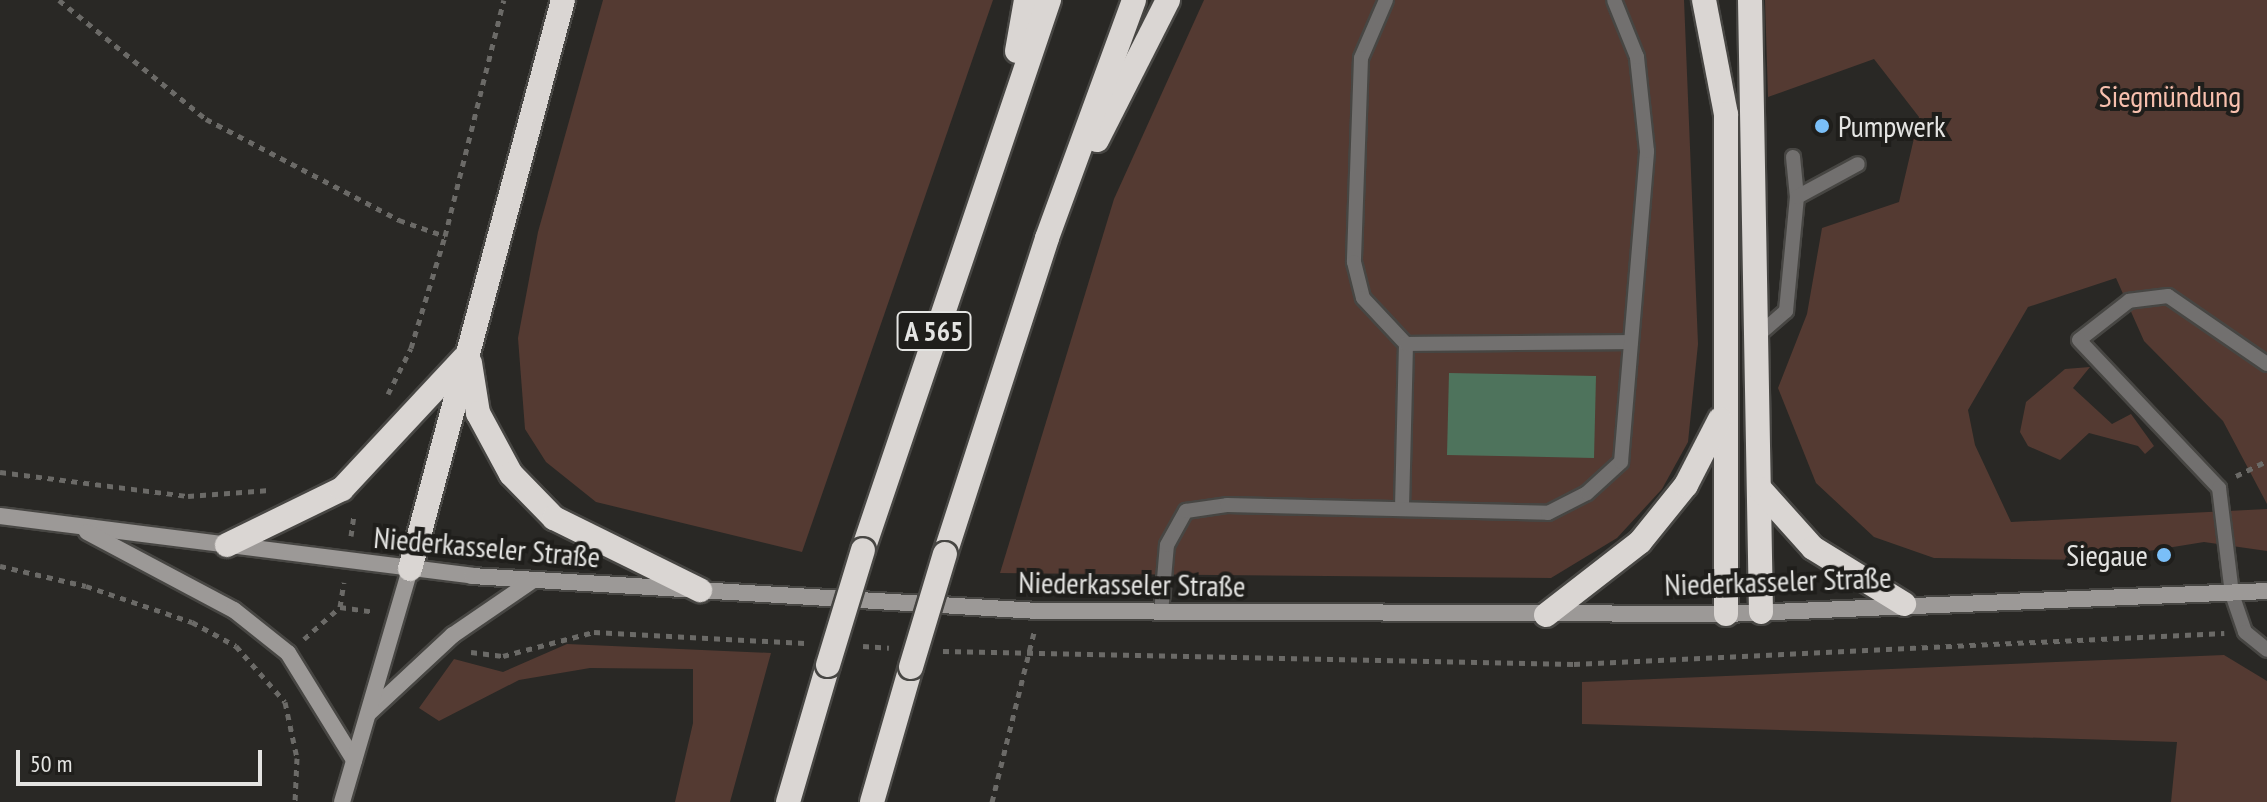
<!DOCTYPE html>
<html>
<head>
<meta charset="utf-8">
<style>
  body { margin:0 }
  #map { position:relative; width:2267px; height:802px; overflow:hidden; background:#292825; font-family:"PT Sans Narrow",sans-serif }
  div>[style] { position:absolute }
  .green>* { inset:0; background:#543a32 }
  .water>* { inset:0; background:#4e735c }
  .path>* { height:5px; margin-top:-2.5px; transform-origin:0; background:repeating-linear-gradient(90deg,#6b6a67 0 6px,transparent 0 12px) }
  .roads { filter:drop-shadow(2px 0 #474643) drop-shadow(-2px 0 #474643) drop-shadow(0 2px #474643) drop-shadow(0 -2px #474643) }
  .service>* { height:14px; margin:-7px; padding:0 7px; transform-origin:7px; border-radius:7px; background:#72706f }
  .secondary>* { height:16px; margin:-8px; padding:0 8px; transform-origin:8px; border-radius:8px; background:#9c9997 }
  .motorway>* { height:24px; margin:-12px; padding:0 12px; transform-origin:12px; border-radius:12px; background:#dad6d3 }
  .bridges { filter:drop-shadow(2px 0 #474643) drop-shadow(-2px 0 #474643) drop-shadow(0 2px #474643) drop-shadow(0 -2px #474643) }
  .motorway-bridge>* { height:24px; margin:-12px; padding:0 12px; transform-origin:12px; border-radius:12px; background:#dad6d3 }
  .dots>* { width:22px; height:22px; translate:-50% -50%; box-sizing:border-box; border:4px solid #1f1e1b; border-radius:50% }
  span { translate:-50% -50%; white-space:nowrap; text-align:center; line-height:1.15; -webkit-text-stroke:8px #1f1e1b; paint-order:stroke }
  .shield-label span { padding:2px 6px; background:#1f1e1b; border:2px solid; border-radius:6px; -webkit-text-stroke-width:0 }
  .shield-label { font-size:28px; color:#e4e4e2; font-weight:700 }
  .park-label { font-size:30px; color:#f8c0ae }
  .poi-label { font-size:30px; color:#e4e4e2 }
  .left { translate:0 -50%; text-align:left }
  .right { translate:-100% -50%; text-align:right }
  .street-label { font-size:30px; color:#e4e4e2 }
  .scale { position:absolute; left:16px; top:750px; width:246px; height:36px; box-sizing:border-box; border:4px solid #e4e4e2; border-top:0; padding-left:10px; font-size:24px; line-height:28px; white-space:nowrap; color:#e4e4e2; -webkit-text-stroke:6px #1f1e1b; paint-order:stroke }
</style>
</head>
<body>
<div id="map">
  <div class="green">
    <i style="clip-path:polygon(603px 0,993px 0,802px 552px,596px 502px,546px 462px,525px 429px,518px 338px,538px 232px)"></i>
    <i style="clip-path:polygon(1204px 0,1684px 0,1698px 344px,1688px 442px,1662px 489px,1617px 538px,1551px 578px,1000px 573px,1114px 199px)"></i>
    <i style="clip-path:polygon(1765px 0,2267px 0,2267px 504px,2223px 421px,2144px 341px,2116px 278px,2028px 307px,1968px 410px,1975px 445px,2011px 522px,2267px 509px,2267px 551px,2204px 542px,2093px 560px,1934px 558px,1874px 537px,1816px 483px,1778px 388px,1807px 314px,1822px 228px,1899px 202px,1919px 117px,1874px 59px,1768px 97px)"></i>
    <i style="clip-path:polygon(2090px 367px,2073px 388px,2112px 424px,2131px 414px,2154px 446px,2145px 454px,2138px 446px,2089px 433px,2060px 460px,2028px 446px,2020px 432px,2026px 402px,2065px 369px)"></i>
    <i style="clip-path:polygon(567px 644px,771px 653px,730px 802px,675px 802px,693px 723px,693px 669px,590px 668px,519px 680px,439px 721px,419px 708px,454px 659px,503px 672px)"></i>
    <i style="clip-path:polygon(2224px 655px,2267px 681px,2267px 802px,2171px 802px,2177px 742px,1582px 724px,1582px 682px)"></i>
  </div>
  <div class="water">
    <i style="clip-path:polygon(1449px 373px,1596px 376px,1594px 458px,1447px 455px)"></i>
  </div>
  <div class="path">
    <i style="left:59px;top:0;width:189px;rotate:39deg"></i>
    <i style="left:206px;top:119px;width:218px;rotate:27.6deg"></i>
    <i style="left:399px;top:220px;width:49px;rotate:19.2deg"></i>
    <i style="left:388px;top:394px;width:51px;rotate:-63.4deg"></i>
    <i style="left:411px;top:348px;width:117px;rotate:-73.1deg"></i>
    <i style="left:445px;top:236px;width:243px;rotate:-76deg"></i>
    <i style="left:0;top:472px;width:190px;rotate:7.3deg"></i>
    <i style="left:188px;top:496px;width:81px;rotate:-4.2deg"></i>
    <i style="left:2236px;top:476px;width:34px;rotate:-26deg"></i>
    <i style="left:351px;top:536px;width:22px;rotate:-82deg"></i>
    <i style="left:0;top:566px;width:88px;rotate:13.1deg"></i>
    <i style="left:86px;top:586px;width:112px;rotate:18.8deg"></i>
    <i style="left:192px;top:622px;width:50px;rotate:28.6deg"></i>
    <i style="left:236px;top:646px;width:74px;rotate:48.8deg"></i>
    <i style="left:285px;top:702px;width:57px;rotate:77.9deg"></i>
    <i style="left:297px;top:758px;width:44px;rotate:92.6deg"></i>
    <i style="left:340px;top:607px;width:35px;rotate:8deg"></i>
    <i style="left:304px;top:639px;width:48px;rotate:-41.6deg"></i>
    <i style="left:340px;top:607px;width:25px;rotate:-81deg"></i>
    <i style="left:863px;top:646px;width:26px;rotate:4deg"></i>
    <i style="left:943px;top:651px;width:631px;rotate:1.18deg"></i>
    <i style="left:1574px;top:664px;width:651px;rotate:-2.73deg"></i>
    <i style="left:471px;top:652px;width:32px;rotate:7deg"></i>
    <i style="left:503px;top:656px;width:94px;rotate:-14.8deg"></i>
    <i style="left:594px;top:632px;width:211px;rotate:3deg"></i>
    <i style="left:992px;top:802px;width:175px;rotate:-76.1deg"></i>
  </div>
  <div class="roads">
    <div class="service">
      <i style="left:1386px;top:0;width:63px;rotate:113.3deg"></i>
      <i style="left:1361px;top:58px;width:204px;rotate:92deg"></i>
      <i style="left:1354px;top:262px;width:37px;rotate:76deg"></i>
      <i style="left:1363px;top:298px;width:63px;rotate:46.9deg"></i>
      <i style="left:1406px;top:344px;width:163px;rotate:91.4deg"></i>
      <i style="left:1793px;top:157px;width:40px;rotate:84.3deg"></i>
      <i style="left:1756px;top:337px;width:40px;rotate:-41deg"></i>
      <i style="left:1786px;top:311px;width:115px;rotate:-84.5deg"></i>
      <i style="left:1797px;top:197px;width:69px;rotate:-28.4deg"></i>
      <i style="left:1406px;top:344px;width:225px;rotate:-0.5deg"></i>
      <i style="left:2267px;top:364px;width:120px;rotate:-145.5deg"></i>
      <i style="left:2168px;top:296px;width:39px;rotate:173deg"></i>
      <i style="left:2129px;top:301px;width:63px;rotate:142deg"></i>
      <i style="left:2079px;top:340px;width:204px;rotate:46.6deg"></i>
      <i style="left:2219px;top:488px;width:107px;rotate:83deg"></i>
      <i style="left:2232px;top:594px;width:40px;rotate:71.1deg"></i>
      <i style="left:2245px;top:632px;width:28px;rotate:39deg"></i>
      <i style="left:1161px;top:613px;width:68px;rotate:-85deg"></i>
      <i style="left:1167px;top:545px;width:39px;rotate:-61deg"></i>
      <i style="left:1186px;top:511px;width:41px;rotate:-8.3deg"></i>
      <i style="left:1227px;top:505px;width:321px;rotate:1.4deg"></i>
      <i style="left:1548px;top:513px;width:44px;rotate:-27.1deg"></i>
      <i style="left:1587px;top:493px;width:46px;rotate:-42.4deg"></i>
      <i style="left:1621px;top:462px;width:312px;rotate:-85.2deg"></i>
      <i style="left:1647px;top:151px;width:95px;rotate:-96.1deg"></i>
      <i style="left:1637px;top:57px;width:61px;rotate:-112deg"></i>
    </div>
    <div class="secondary">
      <i style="left:0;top:516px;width:476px;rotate:7.2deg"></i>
      <i style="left:472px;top:576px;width:566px;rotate:3.54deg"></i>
      <i style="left:1037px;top:611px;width:689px;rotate:0.25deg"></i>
      <i style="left:1726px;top:614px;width:541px;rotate:-2.43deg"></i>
      <i style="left:87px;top:532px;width:166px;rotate:28deg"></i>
      <i style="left:234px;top:610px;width:69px;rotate:38.5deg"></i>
      <i style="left:288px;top:653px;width:126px;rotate:58.3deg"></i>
      <i style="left:369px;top:713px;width:115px;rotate:-42.9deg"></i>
      <i style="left:453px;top:635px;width:96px;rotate:-34.4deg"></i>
      <i style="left:342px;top:802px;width:243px;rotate:-73.7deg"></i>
    </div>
    <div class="motorway">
      <i style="left:1704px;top:0;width:116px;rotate:79.1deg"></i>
      <i style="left:1726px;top:114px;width:500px;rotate:90deg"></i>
      <i style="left:1750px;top:0;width:612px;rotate:88.97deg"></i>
      <i style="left:1017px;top:51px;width:52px;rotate:-80deg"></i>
      <i style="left:1097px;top:140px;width:157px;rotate:-63.1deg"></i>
      <i style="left:470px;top:363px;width:51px;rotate:80.9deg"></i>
      <i style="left:478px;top:413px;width:69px;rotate:61.6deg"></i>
      <i style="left:511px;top:474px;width:62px;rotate:45.7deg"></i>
      <i style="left:554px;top:518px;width:163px;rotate:26.3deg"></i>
      <i style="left:1760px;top:489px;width:79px;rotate:48.1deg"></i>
      <i style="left:1813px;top:548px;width:107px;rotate:31.6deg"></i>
      <i style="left:227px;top:545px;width:128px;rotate:-26deg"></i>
      <i style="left:342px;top:489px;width:179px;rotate:-47deg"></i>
      <i style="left:863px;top:550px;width:581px;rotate:-71.32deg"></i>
      <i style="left:945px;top:554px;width:332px;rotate:-72.1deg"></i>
      <i style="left:1047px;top:238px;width:253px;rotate:-69.9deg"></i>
      <i style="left:410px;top:569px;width:589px;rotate:-74.95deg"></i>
      <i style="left:1546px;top:615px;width:119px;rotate:-37.8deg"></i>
      <i style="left:1640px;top:542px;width:73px;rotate:-51.1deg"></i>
      <i style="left:1686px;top:485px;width:74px;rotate:-62.7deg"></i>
      <i style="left:788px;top:802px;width:143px;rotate:-73.7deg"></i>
      <i style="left:872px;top:802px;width:141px;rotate:-73.9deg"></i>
    </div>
  </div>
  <div class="bridges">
    <div class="motorway-bridge">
      <i style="left:828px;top:665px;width:120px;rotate:-73.1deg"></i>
      <i style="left:911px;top:667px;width:118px;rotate:-73.3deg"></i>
    </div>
  </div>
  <div class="dots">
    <i style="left:1822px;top:126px;background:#7abff8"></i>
    <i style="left:2164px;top:555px;background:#7abff8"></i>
  </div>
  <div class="shield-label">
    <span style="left:934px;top:331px">A 565</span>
  </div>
  <div class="park-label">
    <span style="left:2170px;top:96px">Siegmündung</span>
  </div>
  <div class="poi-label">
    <span class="left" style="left:1838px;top:126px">Pumpwerk</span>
    <span class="right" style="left:2148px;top:555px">Siegaue</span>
  </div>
  <div class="street-label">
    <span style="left:487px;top:547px;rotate:5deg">Niederkasseler Straße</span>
    <span style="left:1778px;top:581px;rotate:-2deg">Niederkasseler Straße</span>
    <span style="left:1132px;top:584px;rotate:1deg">Niederkasseler Straße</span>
  </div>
  <div class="scale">50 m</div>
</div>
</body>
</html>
